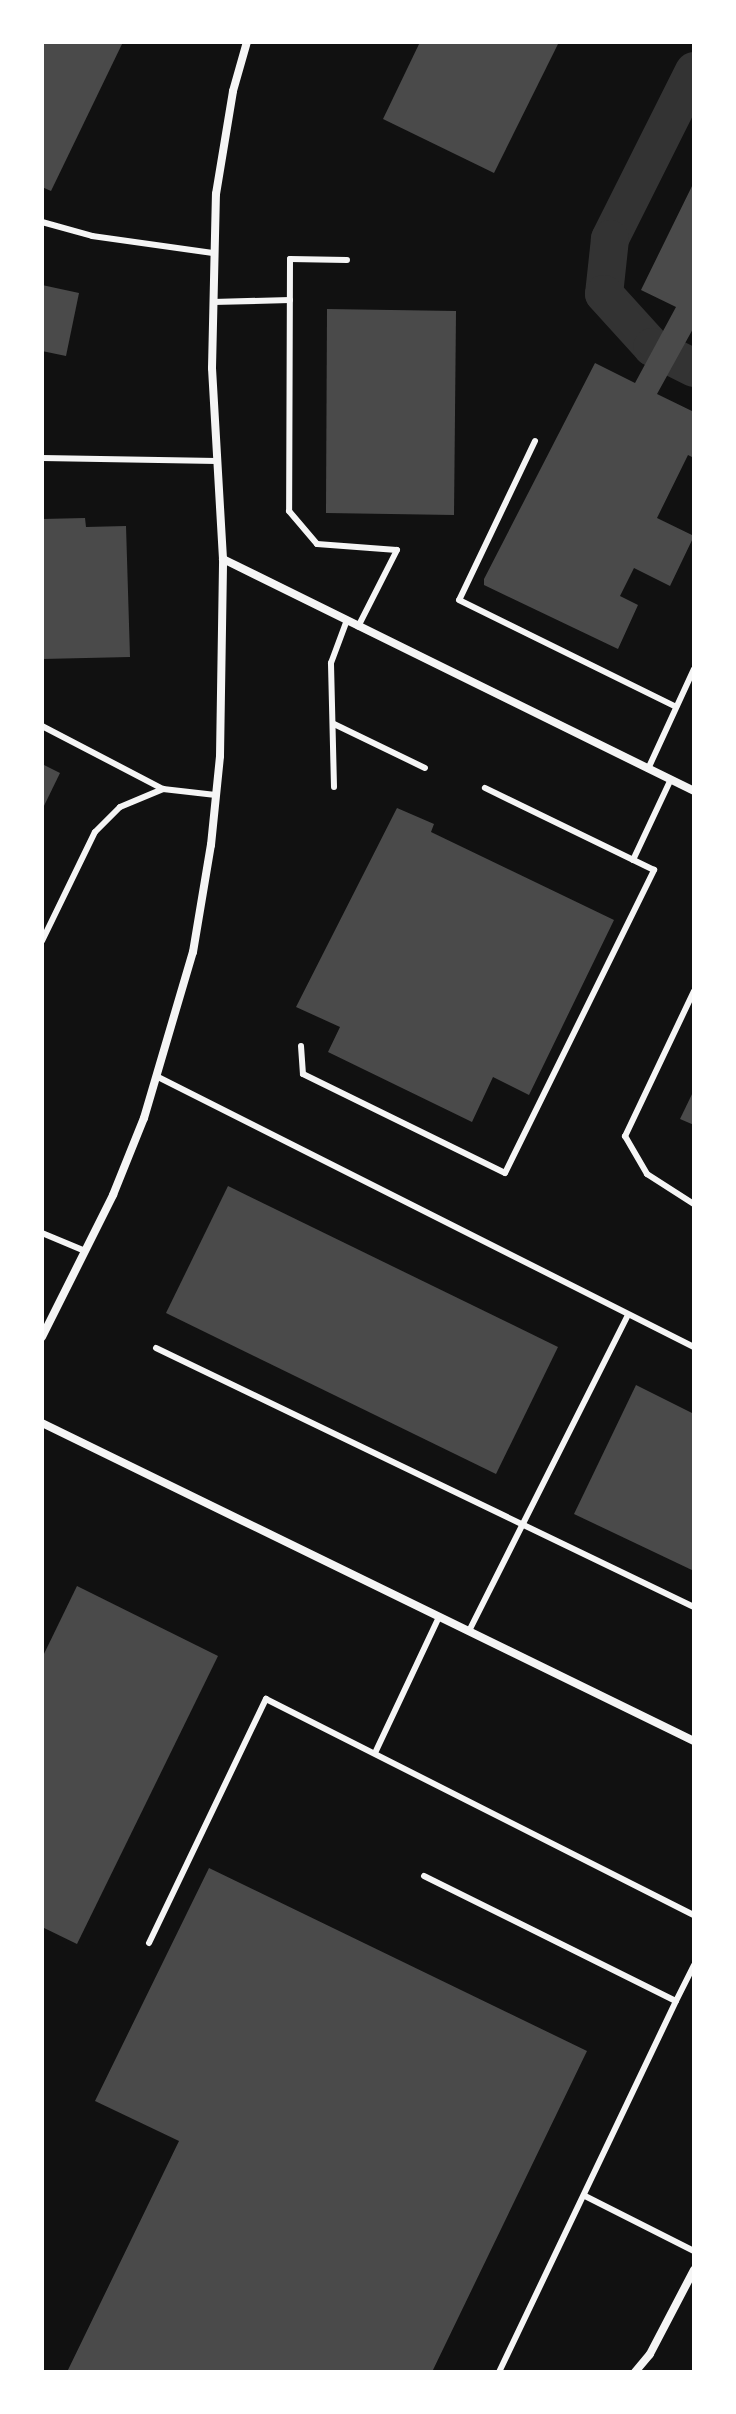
<!DOCTYPE html>
<html>
<head>
<meta charset="utf-8">
<style>
  body { margin:0 }
  #map { position:relative; width:736px; height:2414px; overflow:hidden; background:#111; font-family:Barlow,sans-serif }
  div>[style] { position:absolute }
  .canal>* { height:38px; margin:-19px; padding:0 19px; transform-origin:19px; border-radius:19px; background:#333 }
  .building>* { inset:0; background:#4a4a4a }
  .service>* { height:6px; margin:-3px; padding:0 3px; transform-origin:3px; border-radius:3px; background:#f5f5f5 }
  .minor>* { height:8px; margin:-4px; padding:0 4px; transform-origin:4px; border-radius:4px; background:#f5f5f5 }
  span { translate:-50% -50%; white-space:nowrap; text-align:center; line-height:1.15; -webkit-text-stroke:8px #fff; paint-order:stroke }
  .frame { position:absolute; inset:0; border:44px solid #fff; pointer-events:none }
</style>
</head>
<body>
<div id="map">
  <div class="canal">
    <i style="left:694px;top:71px;width:188px;rotate:116.6deg"></i>
    <i style="left:610px;top:239px;width:55px;rotate:96.2deg"></i>
    <i style="left:604px;top:294px;width:72px;rotate:47.8deg"></i>
    <i style="left:652px;top:347px;width:47px;rotate:26.6deg"></i>
  </div>
  <div class="building">
    <i style="clip-path:polygon(42px 42px,123px 42px,51px 191px,42px 187px)"></i>
    <i style="clip-path:polygon(420px 42px,559px 42px,494px 173px,383px 119px)"></i>
    <i style="clip-path:polygon(694px 182px,694px 327px,657px 394px,694px 412px,694px 458px,688px 455px,657px 518px,694px 536px,670px 586px,634px 568px,620px 596px,638px 605px,618px 649px,484px 585px,484px 579px,595px 363px,635px 383px,676px 307px,641px 290px)"></i>
    <i style="clip-path:polygon(42px 285px,79px 293px,66px 356px,42px 351px)"></i>
    <i style="clip-path:polygon(327px 309px,456px 311px,454px 515px,326px 513px)"></i>
    <i style="clip-path:polygon(85px 518px,86px 527px,126px 526px,130px 657px,42px 659px,42px 519px)"></i>
    <i style="clip-path:polygon(42px 764px,60px 773px,42px 810px)"></i>
    <i style="clip-path:polygon(397px 808px,434px 824px,431px 832px,614px 920px,529px 1095px,493px 1077px,472px 1122px,328px 1052px,340px 1027px,296px 1007px)"></i>
    <i style="clip-path:polygon(694px 1090px,694px 1125px,680px 1119px)"></i>
    <i style="clip-path:polygon(228px 1186px,558px 1347px,496px 1474px,166px 1313px)"></i>
    <i style="clip-path:polygon(636px 1385px,694px 1414px,694px 1571px,574px 1514px)"></i>
    <i style="clip-path:polygon(77px 1586px,218px 1656px,77px 1944px,42px 1927px,42px 1658px)"></i>
    <i style="clip-path:polygon(209px 1868px,587px 2051px,432px 2372px,67px 2372px,179px 2141px,95px 2101px)"></i>
  </div>
  <div class="service">
    <i style="left:42px;top:222px;width:52px;rotate:15.6deg"></i>
    <i style="left:92px;top:236px;width:122px;rotate:8deg"></i>
    <i style="left:347px;top:260px;width:57px;rotate:-179deg"></i>
    <i style="left:290px;top:259px;width:252px;rotate:90.2deg"></i>
    <i style="left:289px;top:511px;width:43px;rotate:49.7deg"></i>
    <i style="left:317px;top:544px;width:80px;rotate:4.3deg"></i>
    <i style="left:397px;top:550px;width:86px;rotate:116.9deg"></i>
    <i style="left:213px;top:302px;width:77px;rotate:-1.5deg"></i>
    <i style="left:535px;top:441px;width:176px;rotate:115.5deg"></i>
    <i style="left:459px;top:600px;width:242px;rotate:26.2deg"></i>
    <i style="left:42px;top:458px;width:175px;rotate:1deg"></i>
    <i style="left:334px;top:724px;width:101px;rotate:25.8deg"></i>
    <i style="left:42px;top:726px;width:136px;rotate:27.5deg"></i>
    <i style="left:648px;top:769px;width:110px;rotate:-65.3deg"></i>
    <i style="left:334px;top:787px;width:124px;rotate:-91.4deg"></i>
    <i style="left:331px;top:663px;width:46px;rotate:-69.6deg"></i>
    <i style="left:633px;top:860px;width:89px;rotate:-64.9deg"></i>
    <i style="left:42px;top:941px;width:121px;rotate:-64.1deg"></i>
    <i style="left:95px;top:832px;width:35px;rotate:-45deg"></i>
    <i style="left:120px;top:807px;width:47px;rotate:-22.7deg"></i>
    <i style="left:163px;top:789px;width:53px;rotate:6.5deg"></i>
    <i style="left:694px;top:991px;width:161px;rotate:115.4deg"></i>
    <i style="left:625px;top:1136px;width:44px;rotate:59.9deg"></i>
    <i style="left:647px;top:1174px;width:56px;rotate:32.6deg"></i>
    <i style="left:301px;top:1046px;width:28px;rotate:86deg"></i>
    <i style="left:303px;top:1074px;width:225px;rotate:26.1deg"></i>
    <i style="left:505px;top:1173px;width:338px;rotate:-63.8deg"></i>
    <i style="left:654px;top:870px;width:188px;rotate:-154.1deg"></i>
    <i style="left:158px;top:1077px;width:600px;rotate:26.74deg"></i>
    <i style="left:42px;top:1233px;width:47px;rotate:22.7deg"></i>
    <i style="left:156px;top:1348px;width:597px;rotate:25.71deg"></i>
    <i style="left:469px;top:1631px;width:354px;rotate:-63.3deg"></i>
    <i style="left:375px;top:1753px;width:150px;rotate:-64.8deg"></i>
    <i style="left:424px;top:1876px;width:281px;rotate:26.4deg"></i>
    <i style="left:676px;top:2001px;width:411px;rotate:115.5deg"></i>
    <i style="left:149px;top:1943px;width:271px;rotate:-64.4deg"></i>
    <i style="left:266px;top:1699px;width:479px;rotate:26.8deg"></i>
    <i style="left:676px;top:2001px;width:40px;rotate:-63.4deg"></i>
    <i style="left:585px;top:2196px;width:122px;rotate:26.8deg"></i>
  </div>
  <div class="minor">
    <i style="left:223px;top:559px;width:525px;rotate:26.22deg"></i>
    <i style="left:42px;top:1337px;width:159px;rotate:-63.4deg"></i>
    <i style="left:113px;top:1195px;width:83px;rotate:-68.1deg"></i>
    <i style="left:144px;top:1118px;width:173px;rotate:-73.6deg"></i>
    <i style="left:193px;top:952px;width:109px;rotate:-80.5deg"></i>
    <i style="left:211px;top:845px;width:89px;rotate:-84.2deg"></i>
    <i style="left:220px;top:756px;width:197px;rotate:-89.1deg"></i>
    <i style="left:223px;top:559px;width:191px;rotate:-93.3deg"></i>
    <i style="left:212px;top:368px;width:174px;rotate:-88.7deg"></i>
    <i style="left:216px;top:194px;width:104px;rotate:-80.6deg"></i>
    <i style="left:233px;top:91px;width:51px;rotate:-74.1deg"></i>
    <i style="left:42px;top:1423px;width:725px;rotate:26deg"></i>
    <i style="left:635px;top:2372px;width:23px;rotate:-50deg"></i>
    <i style="left:650px;top:2354px;width:95px;rotate:-62.4deg"></i>
  </div>
  <div class="frame"></div>
</div>
</body>
</html>
